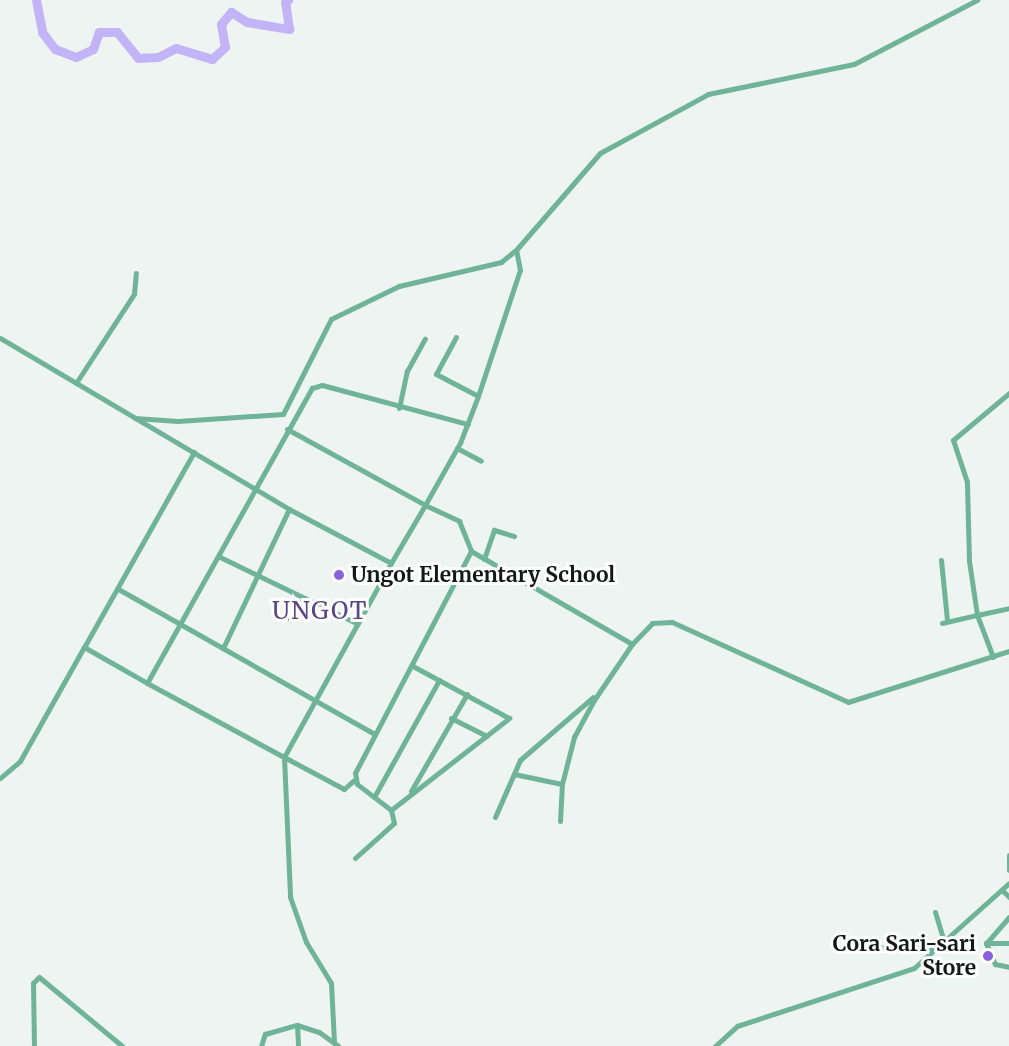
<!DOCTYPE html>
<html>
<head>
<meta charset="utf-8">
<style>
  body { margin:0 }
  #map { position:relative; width:1009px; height:1046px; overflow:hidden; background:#edf4f1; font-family:Merriweather,serif }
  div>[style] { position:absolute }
  .river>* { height:9px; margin:-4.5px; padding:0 4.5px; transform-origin:4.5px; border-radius:4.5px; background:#c3b4f7 }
  .minor>* { height:5px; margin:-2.5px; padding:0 2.5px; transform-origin:2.5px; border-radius:2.5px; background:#6fb499 }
  .dots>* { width:16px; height:16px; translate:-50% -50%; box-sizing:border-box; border:3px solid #fff; border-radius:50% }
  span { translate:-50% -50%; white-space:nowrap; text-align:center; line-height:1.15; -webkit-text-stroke:6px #fff; paint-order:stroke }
  .poi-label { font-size:21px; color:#151817; font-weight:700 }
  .left { translate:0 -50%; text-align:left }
  .right { translate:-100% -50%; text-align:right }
  .quarter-label { font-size:24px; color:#584785; letter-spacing:1.5px }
</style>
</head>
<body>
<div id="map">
  <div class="river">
    <i style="left:36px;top:0;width:33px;rotate:79deg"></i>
    <i style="left:42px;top:32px;width:21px;rotate:53deg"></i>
    <i style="left:55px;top:49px;width:22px;rotate:21deg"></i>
    <i style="left:76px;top:57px;width:19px;rotate:-25deg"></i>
    <i style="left:93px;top:49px;width:18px;rotate:-71deg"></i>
    <i style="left:99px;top:32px;width:18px"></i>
    <i style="left:117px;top:32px;width:33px;rotate:51deg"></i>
    <i style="left:138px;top:58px;width:20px;rotate:-3deg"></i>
    <i style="left:158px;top:57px;width:20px;rotate:-27deg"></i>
    <i style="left:176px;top:48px;width:38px;rotate:17deg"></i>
    <i style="left:212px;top:59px;width:18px;rotate:-43deg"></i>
    <i style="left:225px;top:47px;width:23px;rotate:-100deg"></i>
    <i style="left:221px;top:24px;width:16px;rotate:-50deg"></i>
    <i style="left:231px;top:12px;width:19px;rotate:32deg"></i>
    <i style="left:247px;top:22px;width:43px;rotate:9.5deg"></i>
    <i style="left:289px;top:29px;width:27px;rotate:-98deg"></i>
    <i style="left:285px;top:2px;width:4px;rotate:-34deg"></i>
  </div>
  <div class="minor">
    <i style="left:456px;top:337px;width:42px;rotate:118.4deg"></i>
    <i style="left:436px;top:374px;width:47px;rotate:27.6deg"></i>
    <i style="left:0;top:338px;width:336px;rotate:30.6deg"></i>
    <i style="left:289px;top:509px;width:115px;rotate:27.9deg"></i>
    <i style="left:391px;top:563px;width:67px;rotate:-59.6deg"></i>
    <i style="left:425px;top:505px;width:38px;rotate:25deg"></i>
    <i style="left:459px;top:521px;width:32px;rotate:68deg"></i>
    <i style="left:471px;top:551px;width:186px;rotate:30deg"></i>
    <i style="left:76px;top:383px;width:106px;rotate:-56.9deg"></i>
    <i style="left:134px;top:294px;width:21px;rotate:-85deg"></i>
    <i style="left:399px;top:408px;width:38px;rotate:-78deg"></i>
    <i style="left:407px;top:371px;width:37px;rotate:-61deg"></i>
    <i style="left:135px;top:418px;width:43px;rotate:4deg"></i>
    <i style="left:178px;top:421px;width:105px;rotate:-3.8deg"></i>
    <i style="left:283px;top:414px;width:106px;rotate:-63.2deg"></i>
    <i style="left:331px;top:319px;width:76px;rotate:-25.9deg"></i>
    <i style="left:399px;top:286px;width:105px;rotate:-13.2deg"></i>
    <i style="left:501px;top:262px;width:19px;rotate:-39deg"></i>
    <i style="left:516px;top:250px;width:128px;rotate:-49.1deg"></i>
    <i style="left:600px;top:153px;width:123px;rotate:-28.6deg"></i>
    <i style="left:708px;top:94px;width:149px;rotate:-11.6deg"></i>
    <i style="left:854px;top:64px;width:139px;rotate:-27.5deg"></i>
    <i style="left:287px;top:429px;width:158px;rotate:28.8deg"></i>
    <i style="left:425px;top:505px;width:71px;rotate:-60.6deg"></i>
    <i style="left:460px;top:443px;width:50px;rotate:-69deg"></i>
    <i style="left:478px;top:396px;width:133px;rotate:-71.6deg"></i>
    <i style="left:520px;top:270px;width:20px;rotate:-101deg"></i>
    <i style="left:457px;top:448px;width:27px;rotate:28deg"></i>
    <i style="left:194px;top:452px;width:224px;rotate:119.4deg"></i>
    <i style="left:84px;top:647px;width:73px;rotate:29.7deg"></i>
    <i style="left:147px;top:683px;width:156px;rotate:28.4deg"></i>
    <i style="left:284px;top:757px;width:222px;rotate:-61.1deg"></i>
    <i style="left:220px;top:557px;width:153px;rotate:25.9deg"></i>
    <i style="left:484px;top:559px;width:31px;rotate:-71deg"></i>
    <i style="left:494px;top:530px;width:21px;rotate:17deg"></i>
    <i style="left:941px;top:560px;width:60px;rotate:84.3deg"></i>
    <i style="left:120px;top:590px;width:293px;rotate:29.5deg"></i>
    <i style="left:290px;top:619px;width:24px;rotate:-57deg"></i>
    <i style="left:942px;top:623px;width:36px;rotate:-13deg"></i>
    <i style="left:977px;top:615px;width:55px;rotate:-98.4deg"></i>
    <i style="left:969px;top:561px;width:79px;rotate:-91.5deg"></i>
    <i style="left:967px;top:482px;width:44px;rotate:-108.4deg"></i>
    <i style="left:953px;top:440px;width:73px;rotate:-40deg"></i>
    <i style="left:223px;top:648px;width:154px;rotate:-64.6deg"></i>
    <i style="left:993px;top:657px;width:45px;rotate:-110.9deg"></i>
    <i style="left:977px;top:615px;width:33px;rotate:-12deg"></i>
    <i style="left:147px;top:683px;width:338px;rotate:-60.8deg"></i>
    <i style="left:312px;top:388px;width:10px;rotate:-17deg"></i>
    <i style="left:322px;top:385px;width:151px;rotate:15deg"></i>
    <i style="left:451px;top:718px;width:40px;rotate:26.6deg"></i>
    <i style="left:284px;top:757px;width:140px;rotate:87.5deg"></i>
    <i style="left:290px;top:897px;width:48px;rotate:70.4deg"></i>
    <i style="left:306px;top:942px;width:48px;rotate:58.6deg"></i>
    <i style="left:331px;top:983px;width:59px;rotate:87.1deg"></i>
    <i style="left:284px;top:757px;width:68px;rotate:28.1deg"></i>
    <i style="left:344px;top:789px;width:13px;rotate:-42deg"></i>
    <i style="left:514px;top:774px;width:49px;rotate:11.8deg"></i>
    <i style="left:0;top:778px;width:26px;rotate:-40deg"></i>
    <i style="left:20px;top:761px;width:131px;rotate:-60.7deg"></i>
    <i style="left:411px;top:791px;width:112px;rotate:-60deg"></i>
    <i style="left:374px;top:797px;width:134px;rotate:-60.9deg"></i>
    <i style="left:391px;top:810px;width:150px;rotate:-37.9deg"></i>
    <i style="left:509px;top:718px;width:111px;rotate:-151.6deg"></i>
    <i style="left:495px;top:817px;width:62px;rotate:-66.3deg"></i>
    <i style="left:520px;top:760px;width:96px;rotate:-40.8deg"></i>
    <i style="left:560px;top:821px;width:37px;rotate:-87deg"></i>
    <i style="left:562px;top:784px;width:49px;rotate:-75.7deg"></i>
    <i style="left:574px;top:737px;width:42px;rotate:-61.6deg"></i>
    <i style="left:594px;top:700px;width:68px;rotate:-55.8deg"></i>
    <i style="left:632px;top:644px;width:29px;rotate:-46deg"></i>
    <i style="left:652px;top:623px;width:20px;rotate:-3deg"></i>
    <i style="left:672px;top:622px;width:193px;rotate:24.4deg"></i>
    <i style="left:848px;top:702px;width:169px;rotate:-17.6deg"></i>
    <i style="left:1009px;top:855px;width:15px;rotate:90deg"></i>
    <i style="left:355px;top:858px;width:52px;rotate:-41.9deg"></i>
    <i style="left:394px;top:823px;width:13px;rotate:-103deg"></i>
    <i style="left:391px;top:810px;width:43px;rotate:-142.6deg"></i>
    <i style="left:357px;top:784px;width:11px;rotate:-100deg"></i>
    <i style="left:355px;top:773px;width:250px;rotate:-62.4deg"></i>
    <i style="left:1002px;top:890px;width:10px;rotate:45deg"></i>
    <i style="left:935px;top:912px;width:34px;rotate:73deg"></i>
    <i style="left:1009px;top:917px;width:35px;rotate:131deg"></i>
    <i style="left:986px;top:943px;width:23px;rotate:67deg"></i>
    <i style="left:995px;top:964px;width:14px;rotate:12deg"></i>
    <i style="left:986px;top:943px;width:23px"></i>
    <i style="left:863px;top:947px;width:77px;rotate:0.7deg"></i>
    <i style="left:297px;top:1025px;width:23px;rotate:18deg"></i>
    <i style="left:319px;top:1032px;width:24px;rotate:36deg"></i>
    <i style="left:297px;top:1025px;width:21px;rotate:87deg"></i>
    <i style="left:34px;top:1046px;width:63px;rotate:-90.9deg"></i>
    <i style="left:33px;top:983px;width:8px;rotate:-45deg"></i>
    <i style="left:39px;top:977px;width:108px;rotate:39.7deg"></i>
    <i style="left:261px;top:1046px;width:13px;rotate:-72deg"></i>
    <i style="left:265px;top:1034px;width:33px;rotate:-16deg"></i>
    <i style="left:715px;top:1046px;width:30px;rotate:-42deg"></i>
    <i style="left:737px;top:1026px;width:186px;rotate:-18.1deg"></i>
    <i style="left:914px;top:968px;width:127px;rotate:-41.8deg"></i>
  </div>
  <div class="dots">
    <i style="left:339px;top:575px;background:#8862dd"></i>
    <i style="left:988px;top:956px;background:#8862dd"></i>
  </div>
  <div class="poi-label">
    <span class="left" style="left:351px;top:575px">Ungot Elementary School</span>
    <span class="right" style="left:976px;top:956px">Cora Sari-sari<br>Store</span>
  </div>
  <div class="quarter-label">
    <span style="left:320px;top:611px">UNGOT</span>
  </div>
</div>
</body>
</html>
